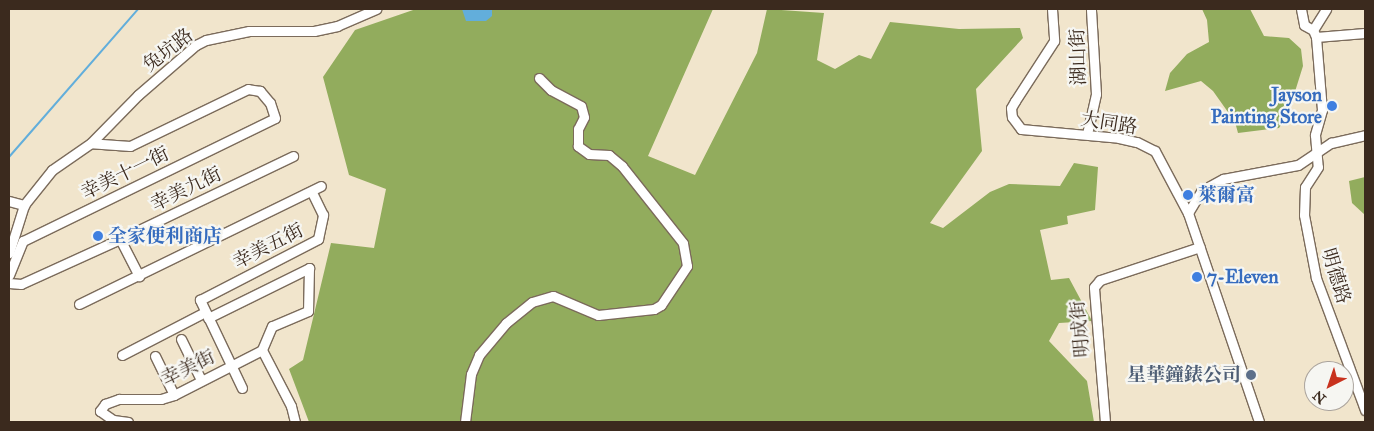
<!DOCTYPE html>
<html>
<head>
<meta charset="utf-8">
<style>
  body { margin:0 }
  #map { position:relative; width:1374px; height:431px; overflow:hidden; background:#f1e5cc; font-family:"IM FELL Great Primer","Noto Serif TC",serif }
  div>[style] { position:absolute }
  .forest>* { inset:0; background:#92ac5d }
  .water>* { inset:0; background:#62aedb }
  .stream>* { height:2px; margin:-1px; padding:0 1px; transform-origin:1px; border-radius:1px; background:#62aedb }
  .roads { filter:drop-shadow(1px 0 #7b6b5b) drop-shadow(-1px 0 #7b6b5b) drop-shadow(0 1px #7b6b5b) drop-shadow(0 -1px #7b6b5b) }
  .minor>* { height:9px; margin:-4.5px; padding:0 4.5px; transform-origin:4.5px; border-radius:4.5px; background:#fff }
  .dots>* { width:14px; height:14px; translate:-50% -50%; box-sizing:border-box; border:2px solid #f6f6f2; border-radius:50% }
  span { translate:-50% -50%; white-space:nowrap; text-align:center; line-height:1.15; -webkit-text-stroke:4.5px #f6f6f2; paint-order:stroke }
  .street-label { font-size:19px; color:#3b2a1e }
  .shop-label { font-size:19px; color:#366cbe; font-weight:700 }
  .right { translate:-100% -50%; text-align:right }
  .left { translate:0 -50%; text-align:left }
  .service-label { font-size:19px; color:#4e5e75; font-weight:700 }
  .frame { position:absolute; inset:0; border:10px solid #3b2a1e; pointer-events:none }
  .north { position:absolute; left:1304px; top:361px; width:50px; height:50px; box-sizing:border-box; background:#f6f6f2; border:1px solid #aba49d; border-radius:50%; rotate:221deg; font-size:14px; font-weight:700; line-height:20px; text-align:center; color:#3b2a1e }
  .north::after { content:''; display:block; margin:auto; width:18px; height:22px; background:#c8321e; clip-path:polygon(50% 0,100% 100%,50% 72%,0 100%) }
</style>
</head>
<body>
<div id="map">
  <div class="forest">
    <i style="clip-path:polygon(416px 9px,713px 9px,648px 156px,695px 175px,757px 53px,767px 9px,824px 13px,817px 60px,835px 69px,859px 55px,871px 59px,890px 22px,959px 29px,1020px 28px,1023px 38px,976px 89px,982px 151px,930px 223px,943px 228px,990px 192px,1009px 184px,1060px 186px,1074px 163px,1098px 167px,1095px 210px,1067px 216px,1068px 224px,1040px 230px,1051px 280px,1069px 278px,1092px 321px,1059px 323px,1049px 341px,1087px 381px,1094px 422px,309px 422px,289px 369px,303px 360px,331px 243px,374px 248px,386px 189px,349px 175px,323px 77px,355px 30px)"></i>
    <i style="clip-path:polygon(1202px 9px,1250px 9px,1264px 36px,1289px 38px,1301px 49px,1303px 66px,1288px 114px,1279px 128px,1238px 133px,1235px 122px,1213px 91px,1201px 81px,1165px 91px,1170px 73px,1187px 54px,1209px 42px,1207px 20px)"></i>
    <i style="clip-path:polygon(1365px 177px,1365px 215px,1352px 203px,1349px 181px)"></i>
  </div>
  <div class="water">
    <i style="clip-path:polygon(462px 9px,492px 9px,492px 16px,486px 21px,466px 21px)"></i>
  </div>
  <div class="stream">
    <i style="left:9px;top:157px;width:196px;rotate:-48.9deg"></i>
  </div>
  <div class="roads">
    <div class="minor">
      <i style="left:1052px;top:9px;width:32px;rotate:86deg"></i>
      <i style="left:1054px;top:41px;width:72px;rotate:123deg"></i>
      <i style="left:1015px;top:101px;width:8px;rotate:120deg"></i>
      <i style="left:1011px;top:108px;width:9px;rotate:84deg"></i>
      <i style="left:1012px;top:117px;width:15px;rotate:53deg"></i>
      <i style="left:1021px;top:129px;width:98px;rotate:5.2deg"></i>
      <i style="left:1119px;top:138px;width:18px;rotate:13deg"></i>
      <i style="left:1137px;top:142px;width:20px;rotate:27deg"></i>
      <i style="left:1155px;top:151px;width:70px;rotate:62deg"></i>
      <i style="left:1188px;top:213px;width:221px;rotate:71.2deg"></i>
      <i style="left:1301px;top:9px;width:16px;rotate:79deg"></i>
      <i style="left:1304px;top:25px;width:10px;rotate:29deg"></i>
      <i style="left:1313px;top:30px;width:8px;rotate:67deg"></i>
      <i style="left:1316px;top:37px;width:73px;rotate:85.3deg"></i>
      <i style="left:1322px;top:110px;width:26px;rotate:106deg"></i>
      <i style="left:1315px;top:135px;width:32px;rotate:85deg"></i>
      <i style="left:1318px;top:167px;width:24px;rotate:123deg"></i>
      <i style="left:1305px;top:187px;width:28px;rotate:92deg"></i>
      <i style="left:1304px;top:215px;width:64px;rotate:79.2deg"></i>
      <i style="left:1316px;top:278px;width:141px;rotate:69.6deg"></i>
      <i style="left:1313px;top:30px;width:25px;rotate:-58deg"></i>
      <i style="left:1316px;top:37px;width:49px;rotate:-4.7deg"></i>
      <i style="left:1087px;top:134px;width:41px;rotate:-77.3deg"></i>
      <i style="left:1096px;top:94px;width:85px;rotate:-93.4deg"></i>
      <i style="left:9px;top:201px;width:16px;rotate:15deg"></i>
      <i style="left:1188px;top:213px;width:26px;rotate:-59deg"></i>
      <i style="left:1201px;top:191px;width:25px;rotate:-29deg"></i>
      <i style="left:1223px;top:179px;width:76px;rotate:-10.6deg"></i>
      <i style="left:1298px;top:165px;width:40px;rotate:-34deg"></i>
      <i style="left:1331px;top:143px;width:35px;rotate:-13deg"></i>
      <i style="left:120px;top:239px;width:42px;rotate:62.8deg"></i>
      <i style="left:9px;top:253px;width:50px;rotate:-72.6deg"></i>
      <i style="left:24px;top:205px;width:45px;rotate:-51.3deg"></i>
      <i style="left:52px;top:170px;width:47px;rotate:-34.7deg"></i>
      <i style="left:91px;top:143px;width:67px;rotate:-45.6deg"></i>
      <i style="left:138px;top:95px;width:77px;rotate:-40.8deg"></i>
      <i style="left:196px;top:45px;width:11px;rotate:-27deg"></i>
      <i style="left:206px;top:40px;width:44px;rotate:-11.8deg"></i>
      <i style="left:249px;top:31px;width:65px"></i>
      <i style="left:314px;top:31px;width:24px;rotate:-12deg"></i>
      <i style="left:337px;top:26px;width:43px;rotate:-23.6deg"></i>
      <i style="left:9px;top:275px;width:37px;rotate:-68deg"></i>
      <i style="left:23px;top:241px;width:280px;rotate:-26deg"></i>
      <i style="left:275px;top:118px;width:16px;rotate:-108deg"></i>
      <i style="left:270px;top:103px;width:16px;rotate:-130deg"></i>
      <i style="left:260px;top:91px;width:12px;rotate:-171deg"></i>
      <i style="left:248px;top:89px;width:131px;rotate:154.2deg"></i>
      <i style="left:130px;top:146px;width:39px;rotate:-176deg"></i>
      <i style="left:9px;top:283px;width:12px;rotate:5deg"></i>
      <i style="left:21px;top:284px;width:109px;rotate:-24.4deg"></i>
      <i style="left:120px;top:239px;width:192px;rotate:-25.6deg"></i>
      <i style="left:79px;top:304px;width:269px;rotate:-26deg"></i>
      <i style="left:208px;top:318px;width:113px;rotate:-26.3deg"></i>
      <i style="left:309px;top:268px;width:43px;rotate:91.3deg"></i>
      <i style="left:308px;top:311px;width:39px;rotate:157deg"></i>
      <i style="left:272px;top:326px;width:26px;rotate:113deg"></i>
      <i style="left:181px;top:339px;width:46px;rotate:64deg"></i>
      <i style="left:262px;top:350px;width:63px;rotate:62.6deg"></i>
      <i style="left:291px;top:406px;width:16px;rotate:76deg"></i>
      <i style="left:122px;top:355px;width:93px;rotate:-27.4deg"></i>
      <i style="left:155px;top:356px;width:43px;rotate:64deg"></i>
      <i style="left:242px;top:388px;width:98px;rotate:-115.5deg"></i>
      <i style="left:200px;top:300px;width:133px;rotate:-27.3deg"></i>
      <i style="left:318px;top:239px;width:25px;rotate:-78deg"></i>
      <i style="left:323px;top:215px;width:25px;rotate:-116deg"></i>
      <i style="left:128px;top:422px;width:15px;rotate:-172deg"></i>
      <i style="left:113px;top:420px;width:16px;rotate:-145deg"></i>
      <i style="left:100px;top:411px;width:9px;rotate:-54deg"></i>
      <i style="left:105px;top:404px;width:15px;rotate:-20deg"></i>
      <i style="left:119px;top:399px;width:42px"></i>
      <i style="left:161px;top:399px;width:14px;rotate:-17deg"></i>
      <i style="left:174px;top:395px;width:99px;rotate:-27.1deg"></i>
      <i style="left:465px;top:422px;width:48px;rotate:-82.9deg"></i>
      <i style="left:471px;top:374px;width:21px;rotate:-67deg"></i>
      <i style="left:479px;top:355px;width:42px;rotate:-49.8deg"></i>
      <i style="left:506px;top:323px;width:33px;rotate:-39deg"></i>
      <i style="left:532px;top:302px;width:22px;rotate:-16deg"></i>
      <i style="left:553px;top:296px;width:49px;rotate:22.9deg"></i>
      <i style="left:598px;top:315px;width:56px;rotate:-6.1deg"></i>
      <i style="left:654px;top:309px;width:8px;rotate:-30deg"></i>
      <i style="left:661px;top:305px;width:47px;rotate:-56.3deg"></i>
      <i style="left:687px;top:266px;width:23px;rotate:-100deg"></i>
      <i style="left:683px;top:243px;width:98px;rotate:-128.4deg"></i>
      <i style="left:622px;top:166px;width:17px;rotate:-140deg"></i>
      <i style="left:609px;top:155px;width:20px;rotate:-177deg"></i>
      <i style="left:589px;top:154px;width:14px;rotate:-144deg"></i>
      <i style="left:578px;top:146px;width:17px;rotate:-90deg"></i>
      <i style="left:578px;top:129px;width:13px;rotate:-63deg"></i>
      <i style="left:584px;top:117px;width:11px;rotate:-105deg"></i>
      <i style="left:581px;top:106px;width:34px;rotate:-152deg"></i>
      <i style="left:551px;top:90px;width:17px;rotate:-135deg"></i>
      <i style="left:1105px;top:422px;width:135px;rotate:-94.7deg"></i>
      <i style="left:1094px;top:287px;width:9px;rotate:-49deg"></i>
      <i style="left:1100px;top:280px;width:105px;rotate:-18.3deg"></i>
    </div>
  </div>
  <div class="dots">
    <i style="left:1332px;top:106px;background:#3f7fe0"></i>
    <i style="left:1188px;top:195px;background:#3f7fe0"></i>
    <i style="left:98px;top:236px;background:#3f7fe0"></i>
    <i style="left:1197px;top:277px;background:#3f7fe0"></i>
    <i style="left:1251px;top:375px;background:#5c6f8a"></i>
  </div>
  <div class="street-label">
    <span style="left:168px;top:50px;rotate:-38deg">兔坑路</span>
    <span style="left:1078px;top:57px;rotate:-92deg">湖山街</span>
    <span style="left:1109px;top:123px;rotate:9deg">大同路</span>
    <span style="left:125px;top:173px;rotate:-26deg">幸美十一街</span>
    <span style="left:186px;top:189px;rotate:-26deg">幸美九街</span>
    <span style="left:268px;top:246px;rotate:-27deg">幸美五街</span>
    <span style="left:1336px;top:276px;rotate:73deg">明德路</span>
    <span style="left:1080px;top:329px;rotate:-95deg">明成街</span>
    <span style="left:188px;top:368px;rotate:-26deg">幸美街</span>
  </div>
  <div class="shop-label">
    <span class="right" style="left:1322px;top:106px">Jayson<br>Painting Store</span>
    <span class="left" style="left:1198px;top:195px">萊爾富</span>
    <span class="left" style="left:108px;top:236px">全家便利商店</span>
    <span class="left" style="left:1207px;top:277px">7-Eleven</span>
  </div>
  <div class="service-label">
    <span class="right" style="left:1241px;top:375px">星華鐘錶公司</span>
  </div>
  <div class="frame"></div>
  <div class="north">N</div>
</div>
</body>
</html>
